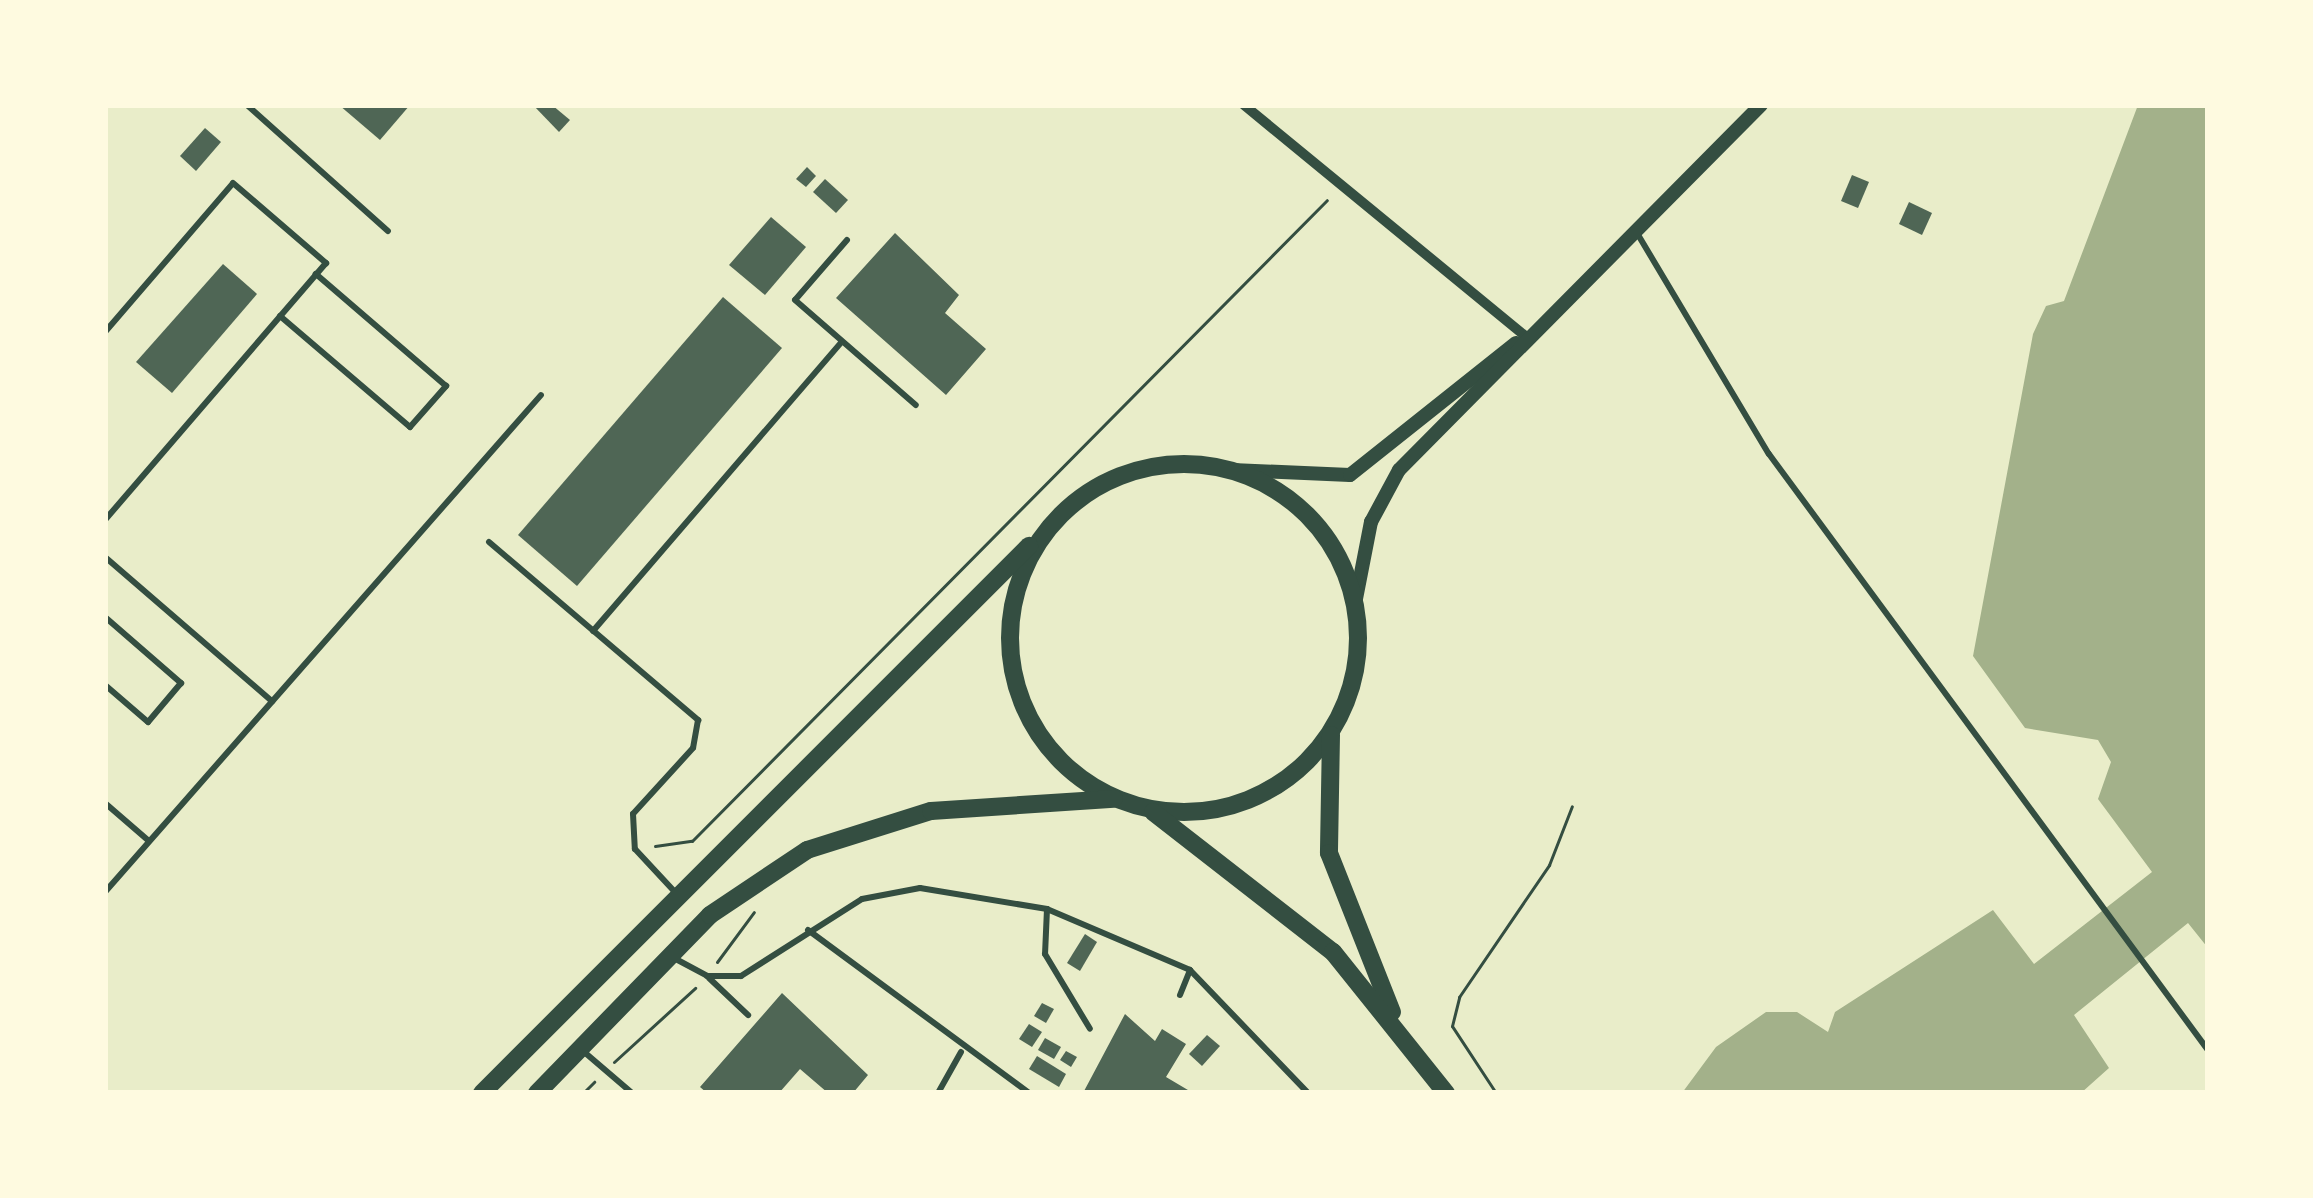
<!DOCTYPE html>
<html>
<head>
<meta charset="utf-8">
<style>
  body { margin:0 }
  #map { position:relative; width:2313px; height:1198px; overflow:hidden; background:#e9edc9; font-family:Literata,serif }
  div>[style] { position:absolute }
  .water>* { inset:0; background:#a3b18a }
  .building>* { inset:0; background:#4f6655 }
  .path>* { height:3px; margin:-1.5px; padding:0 1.5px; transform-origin:1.5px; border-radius:1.5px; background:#344e41 }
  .service>* { height:6px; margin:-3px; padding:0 3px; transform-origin:3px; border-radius:3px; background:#344e41 }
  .minor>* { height:10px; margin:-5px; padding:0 5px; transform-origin:5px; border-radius:5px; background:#344e41 }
  .tertiary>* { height:14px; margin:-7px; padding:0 7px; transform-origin:7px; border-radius:7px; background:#344e41 }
  .primary>* { height:18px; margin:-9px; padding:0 9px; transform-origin:9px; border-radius:9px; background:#344e41 }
  .primary>.ring { margin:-9px; padding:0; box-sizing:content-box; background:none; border:18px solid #344e41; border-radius:50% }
  span { translate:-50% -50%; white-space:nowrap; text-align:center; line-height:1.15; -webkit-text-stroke:12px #fefae0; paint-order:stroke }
  .frame { position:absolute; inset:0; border:108px solid #fefae0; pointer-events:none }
</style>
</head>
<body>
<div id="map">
  <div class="water">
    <i style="clip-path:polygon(2138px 105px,2208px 105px,2208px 948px,2188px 923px,2074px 1015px,2109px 1068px,2081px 1093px,1682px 1093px,1716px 1047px,1766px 1012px,1797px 1012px,1828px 1032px,1835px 1012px,1993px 910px,2034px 964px,2152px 872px,2098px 799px,2111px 762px,2098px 740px,2025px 728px,1973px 656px,2033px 334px,2046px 306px,2064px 301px)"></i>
  </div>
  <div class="building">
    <i style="clip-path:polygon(339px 105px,410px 105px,380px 140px)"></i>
    <i style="clip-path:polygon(533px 105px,552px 105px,570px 120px,559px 132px)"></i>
    <i style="clip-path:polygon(205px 128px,221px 142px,196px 171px,180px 156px)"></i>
    <i style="clip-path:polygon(807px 167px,816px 176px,806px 187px,796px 179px)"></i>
    <i style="clip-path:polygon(1852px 175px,1869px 182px,1858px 208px,1841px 201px)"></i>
    <i style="clip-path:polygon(825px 179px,848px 200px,836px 213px,813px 192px)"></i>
    <i style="clip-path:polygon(1909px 202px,1932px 213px,1922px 235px,1899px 224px)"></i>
    <i style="clip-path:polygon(771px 217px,806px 247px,765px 295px,729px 265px)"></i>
    <i style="clip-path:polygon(895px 233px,959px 295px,945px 313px,986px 349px,946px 395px,836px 298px)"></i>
    <i style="clip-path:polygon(223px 264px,257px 294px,172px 393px,136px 362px)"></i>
    <i style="clip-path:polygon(723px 297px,782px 348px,577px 586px,518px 535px)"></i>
    <i style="clip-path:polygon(1085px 934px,1097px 942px,1080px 971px,1067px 963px)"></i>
    <i style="clip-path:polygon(782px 993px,868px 1075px,853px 1093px,828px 1093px,800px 1069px,779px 1093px,707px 1093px,700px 1087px)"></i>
    <i style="clip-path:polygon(1042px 1003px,1054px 1009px,1046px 1023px,1034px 1016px)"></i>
    <i style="clip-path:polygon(1125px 1014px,1155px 1041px,1162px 1029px,1186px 1044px,1166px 1077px,1193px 1093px,1083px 1093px)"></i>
    <i style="clip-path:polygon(1029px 1024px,1042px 1032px,1032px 1047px,1019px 1039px)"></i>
    <i style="clip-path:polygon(1207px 1035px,1220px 1046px,1202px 1066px,1189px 1054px)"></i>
    <i style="clip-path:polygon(1045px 1038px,1061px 1047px,1054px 1059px,1038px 1050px)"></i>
    <i style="clip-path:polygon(1066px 1051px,1077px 1057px,1071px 1067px,1060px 1060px)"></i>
    <i style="clip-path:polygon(1037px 1056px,1066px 1074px,1059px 1087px,1029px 1069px)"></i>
  </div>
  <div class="path">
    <i style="left:655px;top:846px;width:37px;rotate:-8deg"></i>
    <i style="left:692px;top:841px;width:902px;rotate:-45.27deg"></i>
    <i style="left:717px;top:962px;width:62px;rotate:-53.5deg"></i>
    <i style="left:614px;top:1062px;width:110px;rotate:-42.4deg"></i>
    <i style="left:583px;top:1093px;width:16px;rotate:-45deg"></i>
    <i style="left:1496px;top:1093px;width:80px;rotate:-123.3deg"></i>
    <i style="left:1452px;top:1026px;width:30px;rotate:-76deg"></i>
    <i style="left:1459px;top:997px;width:160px;rotate:-55.7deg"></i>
    <i style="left:1549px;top:865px;width:63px;rotate:-68.7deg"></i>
  </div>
  <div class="service">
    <i style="left:247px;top:105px;width:189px;rotate:41.8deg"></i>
    <i style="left:1637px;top:233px;width:257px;rotate:59.2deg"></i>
    <i style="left:1769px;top:454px;width:740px;rotate:53.63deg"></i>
    <i style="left:847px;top:240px;width:79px;rotate:130.9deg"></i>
    <i style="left:795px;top:300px;width:160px;rotate:41deg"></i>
    <i style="left:280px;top:316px;width:171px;rotate:40.5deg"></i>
    <i style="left:410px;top:427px;width:55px;rotate:-48.7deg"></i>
    <i style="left:446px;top:386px;width:172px;rotate:-139.3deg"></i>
    <i style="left:105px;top:332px;width:196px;rotate:-49.3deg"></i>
    <i style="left:233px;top:183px;width:123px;rotate:40.7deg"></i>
    <i style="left:326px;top:263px;width:339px;rotate:130.7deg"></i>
    <i style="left:489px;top:542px;width:275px;rotate:40.4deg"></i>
    <i style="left:698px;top:720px;width:28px;rotate:100deg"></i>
    <i style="left:693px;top:748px;width:89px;rotate:132.3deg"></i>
    <i style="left:633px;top:814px;width:35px;rotate:87deg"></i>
    <i style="left:635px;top:849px;width:59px;rotate:47.1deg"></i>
    <i style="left:105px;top:557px;width:221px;rotate:40.8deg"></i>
    <i style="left:105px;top:617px;width:101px;rotate:41deg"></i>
    <i style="left:181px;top:683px;width:51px;rotate:130.2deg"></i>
    <i style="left:148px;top:722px;width:57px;rotate:-139.3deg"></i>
    <i style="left:593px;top:631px;width:381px;rotate:-49.3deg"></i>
    <i style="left:105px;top:803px;width:58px;rotate:40.8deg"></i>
    <i style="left:105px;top:892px;width:661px;rotate:-48.74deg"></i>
    <i style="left:1047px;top:909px;width:45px;rotate:92.5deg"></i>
    <i style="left:1045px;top:954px;width:87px;rotate:59deg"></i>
    <i style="left:808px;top:930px;width:275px;rotate:36.4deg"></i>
    <i style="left:672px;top:957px;width:40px;rotate:28deg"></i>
    <i style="left:707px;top:976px;width:34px"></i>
    <i style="left:741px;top:976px;width:143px;rotate:-32.5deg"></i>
    <i style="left:862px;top:899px;width:59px;rotate:-10.7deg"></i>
    <i style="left:920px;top:888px;width:129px;rotate:9.4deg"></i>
    <i style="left:1047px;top:909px;width:155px;rotate:23.1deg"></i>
    <i style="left:1190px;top:970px;width:170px;rotate:46.2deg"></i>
    <i style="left:709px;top:978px;width:54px;rotate:43.5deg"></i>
    <i style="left:1180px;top:995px;width:27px;rotate:-68deg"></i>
    <i style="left:583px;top:1051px;width:65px;rotate:40.6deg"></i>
    <i style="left:938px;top:1093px;width:47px;rotate:-60.7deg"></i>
  </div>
  <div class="minor">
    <i style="left:1244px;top:105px;width:365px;rotate:39.4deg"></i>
  </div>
  <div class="tertiary">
    <i style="left:1232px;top:470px;width:118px;rotate:2.4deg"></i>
    <i style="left:1350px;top:475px;width:212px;rotate:-38.5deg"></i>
    <i style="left:1355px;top:604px;width:84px;rotate:-79deg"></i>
    <i style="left:1371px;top:522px;width:59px;rotate:-61.7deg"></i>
    <i style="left:1399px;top:470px;width:514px;rotate:-45.24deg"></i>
  </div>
  <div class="primary">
    <i class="ring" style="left:1010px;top:464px;width:330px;height:330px"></i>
    <i style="left:1331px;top:735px;width:118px;rotate:91deg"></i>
    <i style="left:1329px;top:853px;width:171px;rotate:68.4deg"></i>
    <i style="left:1153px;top:812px;width:228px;rotate:37.9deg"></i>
    <i style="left:1333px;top:952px;width:181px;rotate:51.3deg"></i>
    <i style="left:482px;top:1093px;width:774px;rotate:-45deg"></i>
    <i style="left:537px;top:1093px;width:248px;rotate:-45.8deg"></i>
    <i style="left:710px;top:915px;width:117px;rotate:-33.8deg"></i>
    <i style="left:807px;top:850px;width:130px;rotate:-17.5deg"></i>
    <i style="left:931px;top:811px;width:183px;rotate:-3.8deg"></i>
  </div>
  <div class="frame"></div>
</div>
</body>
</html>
